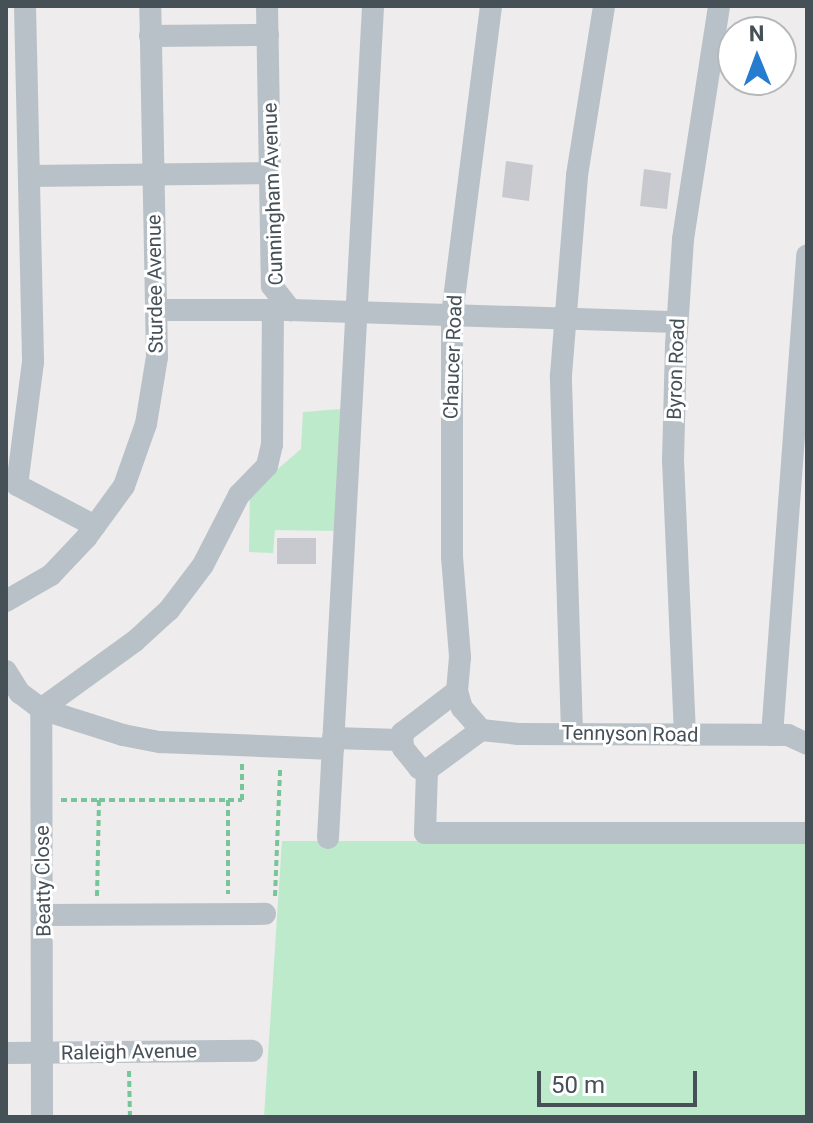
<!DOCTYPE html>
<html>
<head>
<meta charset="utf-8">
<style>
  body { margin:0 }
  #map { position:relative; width:813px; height:1123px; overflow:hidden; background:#eeecec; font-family:Roboto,sans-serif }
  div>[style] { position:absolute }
  .green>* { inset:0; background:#bceaca }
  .building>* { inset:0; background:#c7c9ce }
  .path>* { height:4px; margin-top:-2px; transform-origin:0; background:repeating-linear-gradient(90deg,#77c599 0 6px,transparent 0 10px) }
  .minor>* { height:22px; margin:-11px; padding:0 11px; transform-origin:11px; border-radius:11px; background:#b8c1c7 }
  span { translate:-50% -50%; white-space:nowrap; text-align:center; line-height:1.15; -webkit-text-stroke:6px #fff; paint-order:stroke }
  .street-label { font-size:20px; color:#465057 }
  .frame { position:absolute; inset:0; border:8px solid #465057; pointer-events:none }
  .north { position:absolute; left:717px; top:16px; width:80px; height:80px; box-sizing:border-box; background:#fff; border:2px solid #b5b9bc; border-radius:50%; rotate:359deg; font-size:22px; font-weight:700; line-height:32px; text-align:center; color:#465057 }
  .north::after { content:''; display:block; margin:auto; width:28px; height:36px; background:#267cce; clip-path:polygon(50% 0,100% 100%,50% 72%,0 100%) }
  .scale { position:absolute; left:537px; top:1071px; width:160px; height:36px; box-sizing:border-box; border:4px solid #465057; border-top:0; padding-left:10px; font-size:24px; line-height:28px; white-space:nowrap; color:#465057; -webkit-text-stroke:6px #fff; paint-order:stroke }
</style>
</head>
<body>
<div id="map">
  <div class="green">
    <i style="clip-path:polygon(341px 409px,336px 531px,275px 530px,273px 553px,249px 552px,250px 493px,301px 449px,303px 412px)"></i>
    <i style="clip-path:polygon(282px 841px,806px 841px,805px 1117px,264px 1117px)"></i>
  </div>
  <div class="building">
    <i style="clip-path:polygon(506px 161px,533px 165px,529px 201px,502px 197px)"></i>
    <i style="clip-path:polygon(644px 169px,671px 173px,667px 209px,640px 206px)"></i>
    <i style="clip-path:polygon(277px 538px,316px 538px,316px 564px,277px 564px)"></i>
  </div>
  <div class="path">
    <i style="left:61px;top:800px;width:38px"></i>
    <i style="left:228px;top:800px;width:14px"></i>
    <i style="left:242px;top:800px;width:36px;rotate:-90deg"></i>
    <i style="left:97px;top:896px;width:96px;rotate:-88.8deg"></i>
    <i style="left:99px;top:800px;width:129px"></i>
    <i style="left:228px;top:800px;width:94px;rotate:90deg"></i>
    <i style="left:275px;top:896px;width:127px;rotate:-87.7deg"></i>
    <i style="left:129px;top:1071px;width:46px;rotate:88.8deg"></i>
  </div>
  <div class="minor">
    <i style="left:25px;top:6px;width:356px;rotate:88.7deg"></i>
    <i style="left:33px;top:362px;width:124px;rotate:97.4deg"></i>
    <i style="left:17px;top:485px;width:88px;rotate:27.7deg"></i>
    <i style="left:267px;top:6px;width:280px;rotate:89deg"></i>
    <i style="left:272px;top:286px;width:31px;rotate:52deg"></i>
    <i style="left:291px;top:310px;width:386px;rotate:1.8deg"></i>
    <i style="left:491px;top:6px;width:309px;rotate:97.2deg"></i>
    <i style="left:452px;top:313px;width:244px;rotate:90deg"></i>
    <i style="left:452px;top:557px;width:100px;rotate:85.4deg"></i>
    <i style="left:460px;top:657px;width:34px;rotate:95deg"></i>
    <i style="left:457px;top:691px;width:18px;rotate:74deg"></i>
    <i style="left:462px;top:708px;width:29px;rotate:49deg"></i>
    <i style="left:481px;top:730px;width:37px;rotate:6deg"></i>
    <i style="left:518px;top:734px;width:270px;rotate:0.2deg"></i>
    <i style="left:788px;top:735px;width:21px;rotate:25deg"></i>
    <i style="left:150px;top:36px;width:118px;rotate:-0.5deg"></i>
    <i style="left:29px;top:176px;width:242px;rotate:-0.7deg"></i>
    <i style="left:156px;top:310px;width:130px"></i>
    <i style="left:6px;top:601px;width:52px;rotate:-30deg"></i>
    <i style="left:51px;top:575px;width:51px;rotate:-46.6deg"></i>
    <i style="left:86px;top:538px;width:64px;rotate:-53.8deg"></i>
    <i style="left:124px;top:486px;width:66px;rotate:-70.5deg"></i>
    <i style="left:146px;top:424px;width:68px;rotate:-80.7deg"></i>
    <i style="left:157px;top:357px;width:351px;rotate:-91.1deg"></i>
    <i style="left:6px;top:671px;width:26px;rotate:58deg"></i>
    <i style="left:20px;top:693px;width:26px;rotate:37deg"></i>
    <i style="left:41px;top:709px;width:86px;rotate:17.6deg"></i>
    <i style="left:123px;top:735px;width:38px;rotate:11deg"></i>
    <i style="left:160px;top:742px;width:173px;rotate:2.3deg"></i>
    <i style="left:457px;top:691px;width:69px;rotate:142.6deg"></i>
    <i style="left:402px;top:733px;width:15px;rotate:86deg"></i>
    <i style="left:403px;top:748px;width:26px;rotate:51deg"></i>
    <i style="left:419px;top:768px;width:8px;rotate:14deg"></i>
    <i style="left:427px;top:770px;width:67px;rotate:-36.5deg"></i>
    <i style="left:572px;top:732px;width:357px;rotate:-91.8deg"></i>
    <i style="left:561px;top:375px;width:201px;rotate:-85.4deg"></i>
    <i style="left:577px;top:175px;width:171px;rotate:-80.9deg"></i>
    <i style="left:685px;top:735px;width:275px;rotate:-92.5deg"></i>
    <i style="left:673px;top:460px;width:115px;rotate:-88.5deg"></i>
    <i style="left:676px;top:345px;width:106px;rotate:-86.2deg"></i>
    <i style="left:683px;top:239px;width:236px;rotate:-81.2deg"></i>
    <i style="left:772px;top:735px;width:481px;rotate:-85.8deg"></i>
    <i style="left:333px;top:738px;width:67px;rotate:1.7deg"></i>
    <i style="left:427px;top:770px;width:63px;rotate:91.8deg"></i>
    <i style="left:425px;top:833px;width:382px"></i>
    <i style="left:328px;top:838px;width:833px;rotate:-86.9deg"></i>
    <i style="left:44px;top:915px;width:221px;rotate:-0.3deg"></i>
    <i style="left:6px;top:1053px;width:246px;rotate:-0.5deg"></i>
    <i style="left:42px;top:1117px;width:408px;rotate:-90.1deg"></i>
    <i style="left:41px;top:709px;width:116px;rotate:-35.9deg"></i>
    <i style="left:135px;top:641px;width:46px;rotate:-42.4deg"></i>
    <i style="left:169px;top:610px;width:56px;rotate:-52.9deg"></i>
    <i style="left:203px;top:565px;width:79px;rotate:-62.8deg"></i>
    <i style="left:239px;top:495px;width:40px;rotate:-46deg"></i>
    <i style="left:267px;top:466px;width:22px;rotate:-77deg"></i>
    <i style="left:272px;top:445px;width:135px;rotate:-89.6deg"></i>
  </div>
  <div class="street-label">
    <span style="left:273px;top:194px;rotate:-92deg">Cunningham Avenue</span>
    <span style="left:155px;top:284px;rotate:-91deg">Sturdee Avenue</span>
    <span style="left:453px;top:357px;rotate:-88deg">Chaucer Road</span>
    <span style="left:676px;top:369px;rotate:-88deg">Byron Road</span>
    <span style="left:630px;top:734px;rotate:1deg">Tennyson Road</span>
    <span style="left:43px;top:881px;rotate:-91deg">Beatty Close</span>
    <span style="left:129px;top:1052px;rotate:-1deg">Raleigh Avenue</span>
  </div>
  <div class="frame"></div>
  <div class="north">N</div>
  <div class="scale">50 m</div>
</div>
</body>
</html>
